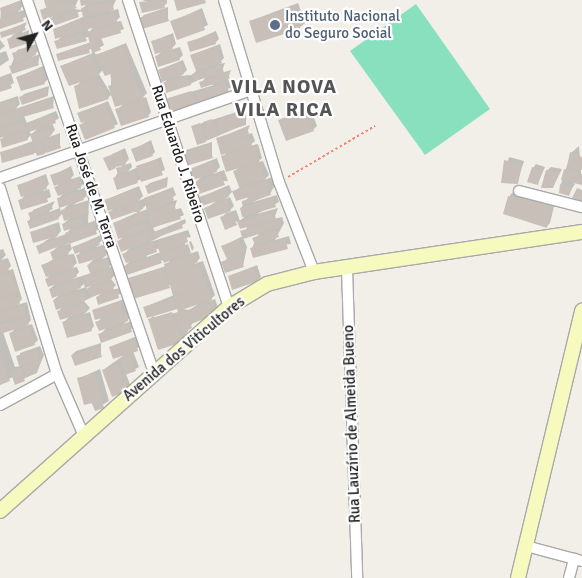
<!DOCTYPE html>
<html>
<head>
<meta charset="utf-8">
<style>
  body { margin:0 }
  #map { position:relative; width:582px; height:578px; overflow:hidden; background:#f2efe9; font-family:Signika,sans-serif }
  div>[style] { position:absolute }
  .pitch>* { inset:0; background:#88e0be }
  .shadow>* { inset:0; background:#0003 }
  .building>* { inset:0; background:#c7bfb8 }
  .path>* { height:2px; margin-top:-1px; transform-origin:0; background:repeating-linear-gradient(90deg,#fa8072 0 2.5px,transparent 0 5px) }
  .roads { filter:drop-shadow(1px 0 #a9a9a9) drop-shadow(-1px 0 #a9a9a9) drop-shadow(0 1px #a9a9a9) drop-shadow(0 -1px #a9a9a9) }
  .street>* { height:10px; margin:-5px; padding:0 5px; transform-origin:5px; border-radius:5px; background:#fff }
  .secondary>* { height:14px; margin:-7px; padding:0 7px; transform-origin:7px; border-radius:7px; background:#f7fabf }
  .dots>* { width:14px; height:14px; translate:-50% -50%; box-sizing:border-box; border:2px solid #fff; border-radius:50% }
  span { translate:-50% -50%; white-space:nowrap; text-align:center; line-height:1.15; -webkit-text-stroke:4.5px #fff; paint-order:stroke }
  .service-label { font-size:15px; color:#4e5e75 }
  .left { translate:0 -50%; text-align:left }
  .street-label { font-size:15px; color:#222 }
  .district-label { font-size:20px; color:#555; font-weight:700; letter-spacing:1px }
  .north { position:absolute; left:10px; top:10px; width:50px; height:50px; -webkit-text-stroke:4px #fff; paint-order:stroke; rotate:52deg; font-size:14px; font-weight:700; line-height:20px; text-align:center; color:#222 }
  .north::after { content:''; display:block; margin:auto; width:18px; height:22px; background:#222; clip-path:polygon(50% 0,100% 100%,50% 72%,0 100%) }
</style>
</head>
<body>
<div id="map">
  <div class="pitch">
    <i style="clip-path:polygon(416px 4px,490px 109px,425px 155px,350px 51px)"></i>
  </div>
  <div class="shadow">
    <i style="clip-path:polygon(21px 0,23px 6px,17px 12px,24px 10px,26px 17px,0 27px,1px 8px)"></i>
    <i style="clip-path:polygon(evenodd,45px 0,78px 0,74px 9px,81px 10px,88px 3px,81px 0,116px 0,111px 11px,118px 9px,120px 17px,115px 22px,121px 21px,124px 29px,101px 38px,104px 45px,94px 51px,96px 55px,126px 43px,147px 93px,141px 99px,146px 97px,151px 112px,148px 116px,117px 110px,123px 104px,112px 94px,108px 98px,76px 87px,82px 80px,61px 66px,93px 53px,92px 49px,57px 54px,91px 42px,89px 37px,56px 42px,62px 36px,54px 29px,90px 14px,83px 11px,49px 20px,54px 15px,42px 11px,48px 6px,45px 0,95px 26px,89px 32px,87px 28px,95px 26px,45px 0,103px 70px,111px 73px,111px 94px,99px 74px,103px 70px)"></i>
    <i style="clip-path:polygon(142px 0,167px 0,167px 3px,162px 8px)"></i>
    <i style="clip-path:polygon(298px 3px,305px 23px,299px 28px,250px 21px)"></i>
    <i style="clip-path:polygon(168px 7px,168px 20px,140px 19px,144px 15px)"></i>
    <i style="clip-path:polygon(202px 8px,208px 25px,177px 39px,171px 22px)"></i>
    <i style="clip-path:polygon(27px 22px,22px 33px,29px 30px,28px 42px,9px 39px,16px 32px,0 33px)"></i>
    <i style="clip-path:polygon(216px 31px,219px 39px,213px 45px,188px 43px)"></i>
    <i style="clip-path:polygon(173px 33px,176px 44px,170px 50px,180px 47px,183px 55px,177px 61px,156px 57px,163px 50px,153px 41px)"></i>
    <i style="clip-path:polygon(0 40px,5px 46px,0 50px)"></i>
    <i style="clip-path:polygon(37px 44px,39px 50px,32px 57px,40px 54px,38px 64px,11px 66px,17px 50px)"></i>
    <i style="clip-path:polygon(220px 44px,224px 58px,218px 64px,225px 63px,221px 73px,231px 70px,228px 78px,232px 87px,195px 105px,167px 99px,214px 85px,201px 83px,207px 76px,190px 84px,164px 83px,169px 78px,159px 70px,183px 60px,187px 70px,181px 76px,192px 75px,197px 70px,192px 55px)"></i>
    <i style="clip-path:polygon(6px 51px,9px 60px,0 66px,0 53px)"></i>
    <i style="clip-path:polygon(43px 66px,48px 79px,44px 83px,18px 77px)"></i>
    <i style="clip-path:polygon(11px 73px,14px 83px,0 90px,0 77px)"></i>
    <i style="clip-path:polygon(49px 86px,48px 95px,21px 97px,24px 94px)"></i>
    <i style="clip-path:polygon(evenodd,18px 96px,20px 104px,15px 109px,54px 96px,53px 107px,24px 116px,27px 123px,56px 111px,59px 118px,52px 123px,55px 130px,49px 137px,60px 133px,60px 147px,44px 153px,0 153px,33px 141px,31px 135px,27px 139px,1px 140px,5px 135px,0 137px,0 102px,18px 96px,39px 127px,31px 135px,29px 130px,39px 127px)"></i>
    <i style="clip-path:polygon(108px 101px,118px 124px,86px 139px,80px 126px,86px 120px,78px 114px)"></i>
    <i style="clip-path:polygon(310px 107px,317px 126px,313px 130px,280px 120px)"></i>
    <i style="clip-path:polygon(246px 109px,246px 124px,206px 141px,193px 126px)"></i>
    <i style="clip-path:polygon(250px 125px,246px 135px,252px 133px,255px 141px,249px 146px,258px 144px,262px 158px,258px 162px,263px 161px,269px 175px,264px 180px,272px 177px,275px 185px,270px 194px,253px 202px,277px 195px,279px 202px,257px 214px,278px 208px,274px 219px,282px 217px,284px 223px,275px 240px,289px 236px,291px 244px,252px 248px,259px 233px,243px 238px,247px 247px,243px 266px,223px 262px,228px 258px,223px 246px,243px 236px,248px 225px,222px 217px,229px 210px,205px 209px,221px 198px,201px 197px,229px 185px,232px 192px,225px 199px,230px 197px,234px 206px,227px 213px,236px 210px,240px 221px,244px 217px,241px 208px,249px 196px,234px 192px,240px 187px,235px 171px,239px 167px,223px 157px,228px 151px,222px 153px,217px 139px)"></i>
    <i style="clip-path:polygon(151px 140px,155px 152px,152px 155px,132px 150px)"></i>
    <i style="clip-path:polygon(212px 142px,212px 157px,183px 153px,186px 150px)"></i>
    <i style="clip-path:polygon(579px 146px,582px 184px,569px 180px,575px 184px,568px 194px,561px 184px,571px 153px)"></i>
    <i style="clip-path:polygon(125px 148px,129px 159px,124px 165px,131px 163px,132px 167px,127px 172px,161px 157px,165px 170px,137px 181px,114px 179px,123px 164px,115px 167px,105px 158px)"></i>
    <i style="clip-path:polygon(509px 157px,524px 161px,517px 183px,502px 182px)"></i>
    <i style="clip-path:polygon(217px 158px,220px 167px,213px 174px,224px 170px,228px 181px,196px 182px,203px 175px,190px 169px)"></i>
    <i style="clip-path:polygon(536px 164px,545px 167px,538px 183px,533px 168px)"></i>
    <i style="clip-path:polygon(evenodd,71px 166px,74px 175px,69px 180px,81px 176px,84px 183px,77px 190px,85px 188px,87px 196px,73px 205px,89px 200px,88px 223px,97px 220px,100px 229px,62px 246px,70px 243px,72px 249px,66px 255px,74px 254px,77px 263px,71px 268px,77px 267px,79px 272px,73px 279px,91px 273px,88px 265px,95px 258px,78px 255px,83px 249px,74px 247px,101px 235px,102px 240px,96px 247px,106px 244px,109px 252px,102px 259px,111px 256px,113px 263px,108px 268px,113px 266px,115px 275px,111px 279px,116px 285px,111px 290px,120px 288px,122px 294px,97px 297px,103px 292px,84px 301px,90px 308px,84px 314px,90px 312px,94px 326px,91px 330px,63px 323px,70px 316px,59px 311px,63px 306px,54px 300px,60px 294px,50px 289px,56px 283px,46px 279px,52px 273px,43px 265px,54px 259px,52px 252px,59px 245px,38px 246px,53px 236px,31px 232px,59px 222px,61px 231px,55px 238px,66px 234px,72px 227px,63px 224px,70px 218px,63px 213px,58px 218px,29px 221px,33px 210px,55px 201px,49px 212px,60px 208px,61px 212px,69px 204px,58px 199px,64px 193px,56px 187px,61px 182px,52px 176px,71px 166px,85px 283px,86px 287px,77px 290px,85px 283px,71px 166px,93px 284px,87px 290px,86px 286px,93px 284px)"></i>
    <i style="clip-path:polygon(551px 167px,562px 169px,553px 187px,547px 171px)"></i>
    <i style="clip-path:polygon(46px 174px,49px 184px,43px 191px,49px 189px,51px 197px,22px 209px,20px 201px,26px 194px,19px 185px)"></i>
    <i style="clip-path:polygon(168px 177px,167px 186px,146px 186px,150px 183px)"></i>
    <i style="clip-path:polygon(evenodd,139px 186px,143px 196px,138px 201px,173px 187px,176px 195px,166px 202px,177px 200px,174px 210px,181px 208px,184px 215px,153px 228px,155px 232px,185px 219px,186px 223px,150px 242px,188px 230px,191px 237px,185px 238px,185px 244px,189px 254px,198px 251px,200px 258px,194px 264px,203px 261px,215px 295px,209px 301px,215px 299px,219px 310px,194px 321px,182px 341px,149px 320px,154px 315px,145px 307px,174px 295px,171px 285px,129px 278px,166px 266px,171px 259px,125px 266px,131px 260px,124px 254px,131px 247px,119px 241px,124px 236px,119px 237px,114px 223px,138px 212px,110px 212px,115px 207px,105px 200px,139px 186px,147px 204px,148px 209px,139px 212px,147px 204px,139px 186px,159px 248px,161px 252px,147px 257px,146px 255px,159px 248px,139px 186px,205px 300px,189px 310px,177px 308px,205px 300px,139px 186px,177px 309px,178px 312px,154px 319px,154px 316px,177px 309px)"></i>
    <i style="clip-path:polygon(512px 193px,555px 202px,550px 223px,546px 227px,509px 197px)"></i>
    <i style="clip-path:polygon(191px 241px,194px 248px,192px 251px,189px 242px)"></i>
    <i style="clip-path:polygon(3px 249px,6px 255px,1px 260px,8px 258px,11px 266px,7px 271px,13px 269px,22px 299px,17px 305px,27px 302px,31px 320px,26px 326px,32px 324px,38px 340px,34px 344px,10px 334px,16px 328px,3px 332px,15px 367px,20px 366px,20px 353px,40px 346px,44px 355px,37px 372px,16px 383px,13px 377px,0 383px,0 250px)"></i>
    <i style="clip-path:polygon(257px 265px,261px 277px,258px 280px,229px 276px)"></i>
    <i style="clip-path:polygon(124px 299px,131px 316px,124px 324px,133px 320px,135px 327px,102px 341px,100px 335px,107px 327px,97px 323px,102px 317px,94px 310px)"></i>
    <i style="clip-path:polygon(137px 336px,141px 346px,133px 351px,139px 367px,126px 374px,131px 387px,127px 390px,103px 370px,127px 353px,110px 347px)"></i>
    <i style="clip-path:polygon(101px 343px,101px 356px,72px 355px,76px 351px)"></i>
    <i style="clip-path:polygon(100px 369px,109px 401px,95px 409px,78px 379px)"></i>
  </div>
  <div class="building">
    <i style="clip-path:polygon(44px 0,65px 0,46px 7px)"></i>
    <i style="clip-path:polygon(69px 0,77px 8px,43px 20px,40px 10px)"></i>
    <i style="clip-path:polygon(80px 0,105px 0,105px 1px,81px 6px)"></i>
    <i style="clip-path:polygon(163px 0,165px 8px,142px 13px,139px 2px)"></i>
    <i style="clip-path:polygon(174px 0,205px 0,206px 3px,177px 11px)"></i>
    <i style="clip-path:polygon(112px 1px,114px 10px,83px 17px,81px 8px)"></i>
    <i style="clip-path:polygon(17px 2px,21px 10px,2px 17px,0 8px)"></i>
    <i style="clip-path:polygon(293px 8px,300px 29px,256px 43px,249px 21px)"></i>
    <i style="clip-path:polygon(77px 10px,79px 17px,50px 27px,48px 20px)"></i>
    <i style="clip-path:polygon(165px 10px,169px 21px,142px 29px,139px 18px)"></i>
    <i style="clip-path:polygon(199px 11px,205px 30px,177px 40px,170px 21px)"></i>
    <i style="clip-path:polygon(115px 12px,117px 22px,85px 30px,83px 20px)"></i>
    <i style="clip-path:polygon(21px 13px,24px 21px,0 29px,0 19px)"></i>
    <i style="clip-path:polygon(81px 21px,83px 31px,55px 39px,53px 29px)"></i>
    <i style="clip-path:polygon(118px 23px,121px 33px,97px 40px,101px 50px,92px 53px,87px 32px)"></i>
    <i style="clip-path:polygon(24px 25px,26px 30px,1px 38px,0 32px)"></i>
    <i style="clip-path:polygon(26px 33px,29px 43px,10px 49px,7px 39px)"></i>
    <i style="clip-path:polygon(84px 33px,87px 41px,57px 49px,54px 41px)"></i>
    <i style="clip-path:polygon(213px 34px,216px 44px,190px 52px,187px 42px)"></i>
    <i style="clip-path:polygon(169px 36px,173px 49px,155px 54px,151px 41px)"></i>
    <i style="clip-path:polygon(88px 45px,90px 53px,58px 61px,56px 54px)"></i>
    <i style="clip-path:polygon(33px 46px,36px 55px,15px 62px,12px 53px)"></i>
    <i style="clip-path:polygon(123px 46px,134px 77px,113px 84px,110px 75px,116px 72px,105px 76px,94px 55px)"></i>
    <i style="clip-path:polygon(216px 46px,222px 63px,196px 71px,190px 55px)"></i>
    <i style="clip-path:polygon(177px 49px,180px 60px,158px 67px,155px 56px)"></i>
    <i style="clip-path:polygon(91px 55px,99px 76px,69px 86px,60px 66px)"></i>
    <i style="clip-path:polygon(36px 57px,39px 65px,12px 74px,9px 66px)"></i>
    <i style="clip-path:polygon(180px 62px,184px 74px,162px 82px,158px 70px)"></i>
    <i style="clip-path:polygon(222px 65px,224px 73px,194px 81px,192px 74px)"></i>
    <i style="clip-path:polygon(40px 69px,45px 84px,21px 91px,16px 77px)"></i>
    <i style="clip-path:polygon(228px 73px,230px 79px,201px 88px,199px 82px)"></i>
    <i style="clip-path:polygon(188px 75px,191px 85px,166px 93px,162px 83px)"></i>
    <i style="clip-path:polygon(7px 76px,12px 88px,0 92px,0 78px)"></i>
    <i style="clip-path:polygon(96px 78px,109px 99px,79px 109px,74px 86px)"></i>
    <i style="clip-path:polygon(133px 78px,144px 98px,115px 107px,108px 86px)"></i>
    <i style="clip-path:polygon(225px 82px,229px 92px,198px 104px,194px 94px)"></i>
    <i style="clip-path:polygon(46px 88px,48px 96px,22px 105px,19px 97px)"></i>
    <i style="clip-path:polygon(191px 91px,196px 106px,170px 114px,165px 99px)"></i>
    <i style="clip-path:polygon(14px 99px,17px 108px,0 114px,0 103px)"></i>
    <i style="clip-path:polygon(51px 99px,54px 108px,23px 117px,20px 108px)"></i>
    <i style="clip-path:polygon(143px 100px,149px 117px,121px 126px,115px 109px)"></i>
    <i style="clip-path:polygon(104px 103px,108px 113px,81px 123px,77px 113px)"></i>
    <i style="clip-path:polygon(18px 109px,22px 119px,0 127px,0 115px)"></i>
    <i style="clip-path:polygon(306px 110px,314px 131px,286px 141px,278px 120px)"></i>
    <i style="clip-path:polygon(242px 112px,246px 125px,220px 133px,216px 120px)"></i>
    <i style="clip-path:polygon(109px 113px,115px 128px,85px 140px,79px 125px)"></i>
    <i style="clip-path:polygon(53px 114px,56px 123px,29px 132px,26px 123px)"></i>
    <i style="clip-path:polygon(212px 119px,218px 136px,208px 139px,203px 122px)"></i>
    <i style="clip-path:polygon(22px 121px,25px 130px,0 138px,0 128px)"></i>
    <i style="clip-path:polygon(200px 123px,206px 142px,197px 145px,191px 126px)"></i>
    <i style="clip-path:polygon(49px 127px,52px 135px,35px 142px,41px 140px,45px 154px,37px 156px,30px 134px)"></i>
    <i style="clip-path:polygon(247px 128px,249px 134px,218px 145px,216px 138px)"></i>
    <i style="clip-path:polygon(25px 132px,28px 140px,2px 148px,0 139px)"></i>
    <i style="clip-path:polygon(57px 135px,61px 148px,46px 153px,42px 140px)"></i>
    <i style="clip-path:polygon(249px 136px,252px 146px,221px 155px,218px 145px)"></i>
    <i style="clip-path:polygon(31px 143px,34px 154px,2px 163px,0 152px)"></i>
    <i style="clip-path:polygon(148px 143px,153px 156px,136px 162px,131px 149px)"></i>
    <i style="clip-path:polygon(209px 145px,213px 158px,186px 166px,181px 153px)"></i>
    <i style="clip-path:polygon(255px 146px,259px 162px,226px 172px,221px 156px)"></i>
    <i style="clip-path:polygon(121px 151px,126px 164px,117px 167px,112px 154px)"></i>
    <i style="clip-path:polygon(570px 152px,582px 157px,582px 170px,567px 167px)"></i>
    <i style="clip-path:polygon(111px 155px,116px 168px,109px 171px,103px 158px)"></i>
    <i style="clip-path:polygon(157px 159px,163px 175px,141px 182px,136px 166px)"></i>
    <i style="clip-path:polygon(504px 160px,522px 164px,518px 184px,501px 183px)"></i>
    <i style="clip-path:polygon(213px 161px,217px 172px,193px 180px,189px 169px)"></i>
    <i style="clip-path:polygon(259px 163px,266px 179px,239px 187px,233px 171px)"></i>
    <i style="clip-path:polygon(127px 165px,129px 171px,118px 175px,116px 168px)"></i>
    <i style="clip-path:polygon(532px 167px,542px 171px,538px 185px,527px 182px)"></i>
    <i style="clip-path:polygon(68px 169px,72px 180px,54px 186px,50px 175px)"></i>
    <i style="clip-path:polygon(564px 169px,582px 174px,582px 185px,561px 180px)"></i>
    <i style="clip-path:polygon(546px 170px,559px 172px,553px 188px,541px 188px)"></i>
    <i style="clip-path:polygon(134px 171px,138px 183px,117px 190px,113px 178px)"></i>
    <i style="clip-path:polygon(220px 173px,225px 185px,199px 194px,195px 182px)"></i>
    <i style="clip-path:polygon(43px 177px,47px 189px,21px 197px,17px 185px)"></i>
    <i style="clip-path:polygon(78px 179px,81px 188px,58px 196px,54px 187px)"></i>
    <i style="clip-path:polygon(165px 179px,167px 187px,148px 194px,145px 186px)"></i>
    <i style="clip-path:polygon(268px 180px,272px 190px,236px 201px,232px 191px)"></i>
    <i style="clip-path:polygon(560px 184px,572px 188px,569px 196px,559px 193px)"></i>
    <i style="clip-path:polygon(226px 188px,229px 197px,202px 206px,199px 197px)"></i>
    <i style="clip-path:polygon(577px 188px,582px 190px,582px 201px,572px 198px)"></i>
    <i style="clip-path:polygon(136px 189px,140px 200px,108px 211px,104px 200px)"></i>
    <i style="clip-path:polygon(170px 189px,174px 200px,148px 212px,174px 203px,176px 210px,158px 217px,177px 211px,181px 219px,151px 228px,144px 198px)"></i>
    <i style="clip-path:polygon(81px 191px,84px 200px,59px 208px,57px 198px)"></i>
    <i style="clip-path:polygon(45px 192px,48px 202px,21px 210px,18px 200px)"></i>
    <i style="clip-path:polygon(270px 192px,271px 195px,242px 205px,242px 201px)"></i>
    <i style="clip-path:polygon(508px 196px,552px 205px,547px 228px,503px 214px)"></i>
    <i style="clip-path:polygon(273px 198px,276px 207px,242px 217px,240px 208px)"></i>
    <i style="clip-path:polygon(227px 199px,231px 211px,208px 219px,204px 208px)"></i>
    <i style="clip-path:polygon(140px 201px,143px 209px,111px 220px,108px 212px)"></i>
    <i style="clip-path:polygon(85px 203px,89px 213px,64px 221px,61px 210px)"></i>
    <i style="clip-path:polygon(51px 204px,53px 209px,30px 218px,28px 213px)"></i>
    <i style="clip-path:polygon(56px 211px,59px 219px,30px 229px,27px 221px)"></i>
    <i style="clip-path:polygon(145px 211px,148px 220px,116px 232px,113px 223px)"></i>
    <i style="clip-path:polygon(274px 211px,276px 219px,240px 229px,237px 221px)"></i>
    <i style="clip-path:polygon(233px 213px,237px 225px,225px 230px,220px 217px)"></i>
    <i style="clip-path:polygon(82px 218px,84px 225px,64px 231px,62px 224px)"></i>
    <i style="clip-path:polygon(278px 219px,281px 227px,243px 239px,240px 231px)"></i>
    <i style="clip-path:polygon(93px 222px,97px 234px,69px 244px,65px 233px)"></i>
    <i style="clip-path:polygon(181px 222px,183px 228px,155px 238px,153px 232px)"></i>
    <i style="clip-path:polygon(147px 223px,149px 229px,118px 239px,116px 232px)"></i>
    <i style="clip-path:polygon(55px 225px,58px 236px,33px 243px,30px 232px)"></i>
    <i style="clip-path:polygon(149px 230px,153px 240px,121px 252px,117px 241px)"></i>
    <i style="clip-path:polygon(276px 230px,279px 237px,255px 245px,252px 238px)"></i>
    <i style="clip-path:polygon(185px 233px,188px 242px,160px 253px,156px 243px)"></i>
    <i style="clip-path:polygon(63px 236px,65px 244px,39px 254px,36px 246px)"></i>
    <i style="clip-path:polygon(97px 238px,100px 245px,75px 254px,72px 247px)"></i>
    <i style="clip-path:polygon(239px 239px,244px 252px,227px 259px,221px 246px)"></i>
    <i style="clip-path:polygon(285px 239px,288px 249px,253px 258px,250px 248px)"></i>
    <i style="clip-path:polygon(153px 242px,157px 252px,126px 263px,122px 254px)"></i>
    <i style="clip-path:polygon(188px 244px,191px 253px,164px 263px,160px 254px)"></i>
    <i style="clip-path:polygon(66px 246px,69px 254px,53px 260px,50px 252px)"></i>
    <i style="clip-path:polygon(103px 247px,106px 256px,79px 264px,76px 255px)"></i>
    <i style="clip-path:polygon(194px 253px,198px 262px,175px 272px,199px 264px,203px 276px,189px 281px,204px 276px,212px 300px,178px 311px,173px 297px,198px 289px,173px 296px,164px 264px)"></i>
    <i style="clip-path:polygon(159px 254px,162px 263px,127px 275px,124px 266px)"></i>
    <i style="clip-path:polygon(70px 255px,74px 267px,46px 277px,41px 265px)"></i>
    <i style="clip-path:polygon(240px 255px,244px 267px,225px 273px,221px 262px)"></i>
    <i style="clip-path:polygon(107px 259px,110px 267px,90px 273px,87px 265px)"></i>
    <i style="clip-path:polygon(5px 260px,9px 271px,0 274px,0 262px)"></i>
    <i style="clip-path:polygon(254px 267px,259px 281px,232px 290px,228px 276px)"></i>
    <i style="clip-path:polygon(164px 268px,170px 288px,133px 299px,128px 278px)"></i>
    <i style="clip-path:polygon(74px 269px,77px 277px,48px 287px,45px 279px)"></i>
    <i style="clip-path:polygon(109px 269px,112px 279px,85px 288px,82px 277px)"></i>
    <i style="clip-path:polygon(9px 272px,19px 292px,0 299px,0 275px)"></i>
    <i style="clip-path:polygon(77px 279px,81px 288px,52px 298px,49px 289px)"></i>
    <i style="clip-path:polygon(111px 281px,114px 290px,90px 297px,87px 288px)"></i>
    <i style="clip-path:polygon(83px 290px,86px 300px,56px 310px,53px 300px)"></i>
    <i style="clip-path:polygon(117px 290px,119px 298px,98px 305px,96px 297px)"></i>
    <i style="clip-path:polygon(16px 294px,20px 304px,0 311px,0 300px)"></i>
    <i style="clip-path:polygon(173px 297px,176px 309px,147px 318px,143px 307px)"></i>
    <i style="clip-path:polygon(120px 301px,123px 312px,95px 320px,92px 310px)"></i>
    <i style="clip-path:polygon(212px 301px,217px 314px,191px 324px,186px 311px)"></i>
    <i style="clip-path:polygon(84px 303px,87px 312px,60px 320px,57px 311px)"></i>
    <i style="clip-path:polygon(23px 305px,26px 315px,0 323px,0 312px)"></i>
    <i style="clip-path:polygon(185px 310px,192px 328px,182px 333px,174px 314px)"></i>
    <i style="clip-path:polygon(125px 312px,128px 321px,99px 331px,95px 322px)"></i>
    <i style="clip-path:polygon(172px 312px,183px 342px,158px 350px,148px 319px)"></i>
    <i style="clip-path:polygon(87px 315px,92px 331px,67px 338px,62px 322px)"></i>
    <i style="clip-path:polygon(26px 316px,29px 325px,0 334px,0 325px)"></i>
    <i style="clip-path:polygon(129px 323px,132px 332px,101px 343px,98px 334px)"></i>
    <i style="clip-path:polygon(29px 326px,35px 345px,15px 352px,9px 333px)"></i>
    <i style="clip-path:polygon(134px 338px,138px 351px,113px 359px,109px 347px)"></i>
    <i style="clip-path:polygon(98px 346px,102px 357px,75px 366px,71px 355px)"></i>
    <i style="clip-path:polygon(37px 349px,40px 359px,19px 366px,16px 356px)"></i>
    <i style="clip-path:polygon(0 353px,10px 381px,0 385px)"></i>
    <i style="clip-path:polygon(130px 355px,136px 371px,125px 375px,119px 359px)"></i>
    <i style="clip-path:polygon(41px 359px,37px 373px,27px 377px,22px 367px)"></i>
    <i style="clip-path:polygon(117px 364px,128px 391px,112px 397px,102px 370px)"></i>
    <i style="clip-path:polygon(20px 367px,25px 381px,15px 385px,10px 371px)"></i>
    <i style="clip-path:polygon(95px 373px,104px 408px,95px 411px,92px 403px,84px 405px,77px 378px)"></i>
  </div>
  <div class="path">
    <i style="left:288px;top:177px;width:101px;rotate:-30.4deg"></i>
  </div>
  <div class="roads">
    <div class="street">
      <i style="left:27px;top:0;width:394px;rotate:71.2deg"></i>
      <i style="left:128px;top:0;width:323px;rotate:71.8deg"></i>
      <i style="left:224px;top:0;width:190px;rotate:73.2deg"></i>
      <i style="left:279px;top:182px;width:97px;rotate:68.7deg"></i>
      <i style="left:0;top:178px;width:266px;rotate:-19.3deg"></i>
      <i style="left:0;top:188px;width:195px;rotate:73deg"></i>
      <i style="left:57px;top:374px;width:68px;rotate:66.5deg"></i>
      <i style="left:519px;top:191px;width:65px;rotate:14.3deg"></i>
      <i style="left:347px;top:269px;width:309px;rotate:88.1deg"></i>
      <i style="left:0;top:405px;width:65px;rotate:-28.5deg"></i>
      <i style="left:526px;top:546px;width:58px;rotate:15deg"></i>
      <i style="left:569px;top:578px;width:20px;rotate:-75deg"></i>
    </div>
    <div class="secondary">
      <i style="left:0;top:511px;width:307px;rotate:-41.7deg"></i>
      <i style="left:229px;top:307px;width:44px;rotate:-31.2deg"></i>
      <i style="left:267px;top:284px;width:49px;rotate:-14.3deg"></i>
      <i style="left:314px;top:272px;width:271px;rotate:-8.5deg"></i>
      <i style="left:518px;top:578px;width:275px;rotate:-76.5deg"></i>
    </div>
  </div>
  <div class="dots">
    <i style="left:275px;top:25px;background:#5c6f8a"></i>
  </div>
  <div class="service-label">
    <span class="left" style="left:285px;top:25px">Instituto Nacional<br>do Seguro Social</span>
  </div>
  <div class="street-label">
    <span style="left:178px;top:154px;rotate:72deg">Rua Eduardo J. Ribeiro</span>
    <span style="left:91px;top:186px;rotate:71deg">Rua José de M. Terra</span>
    <span style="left:184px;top:349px;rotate:-40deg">Avenida dos Viticultores</span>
    <span style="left:352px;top:424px;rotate:-92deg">Rua Lauzírio de Almeida Bueno</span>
  </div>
  <div class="district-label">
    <span style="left:284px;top:98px">VILA NOVA<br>VILA RICA</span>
  </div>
  <div class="north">N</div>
</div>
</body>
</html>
